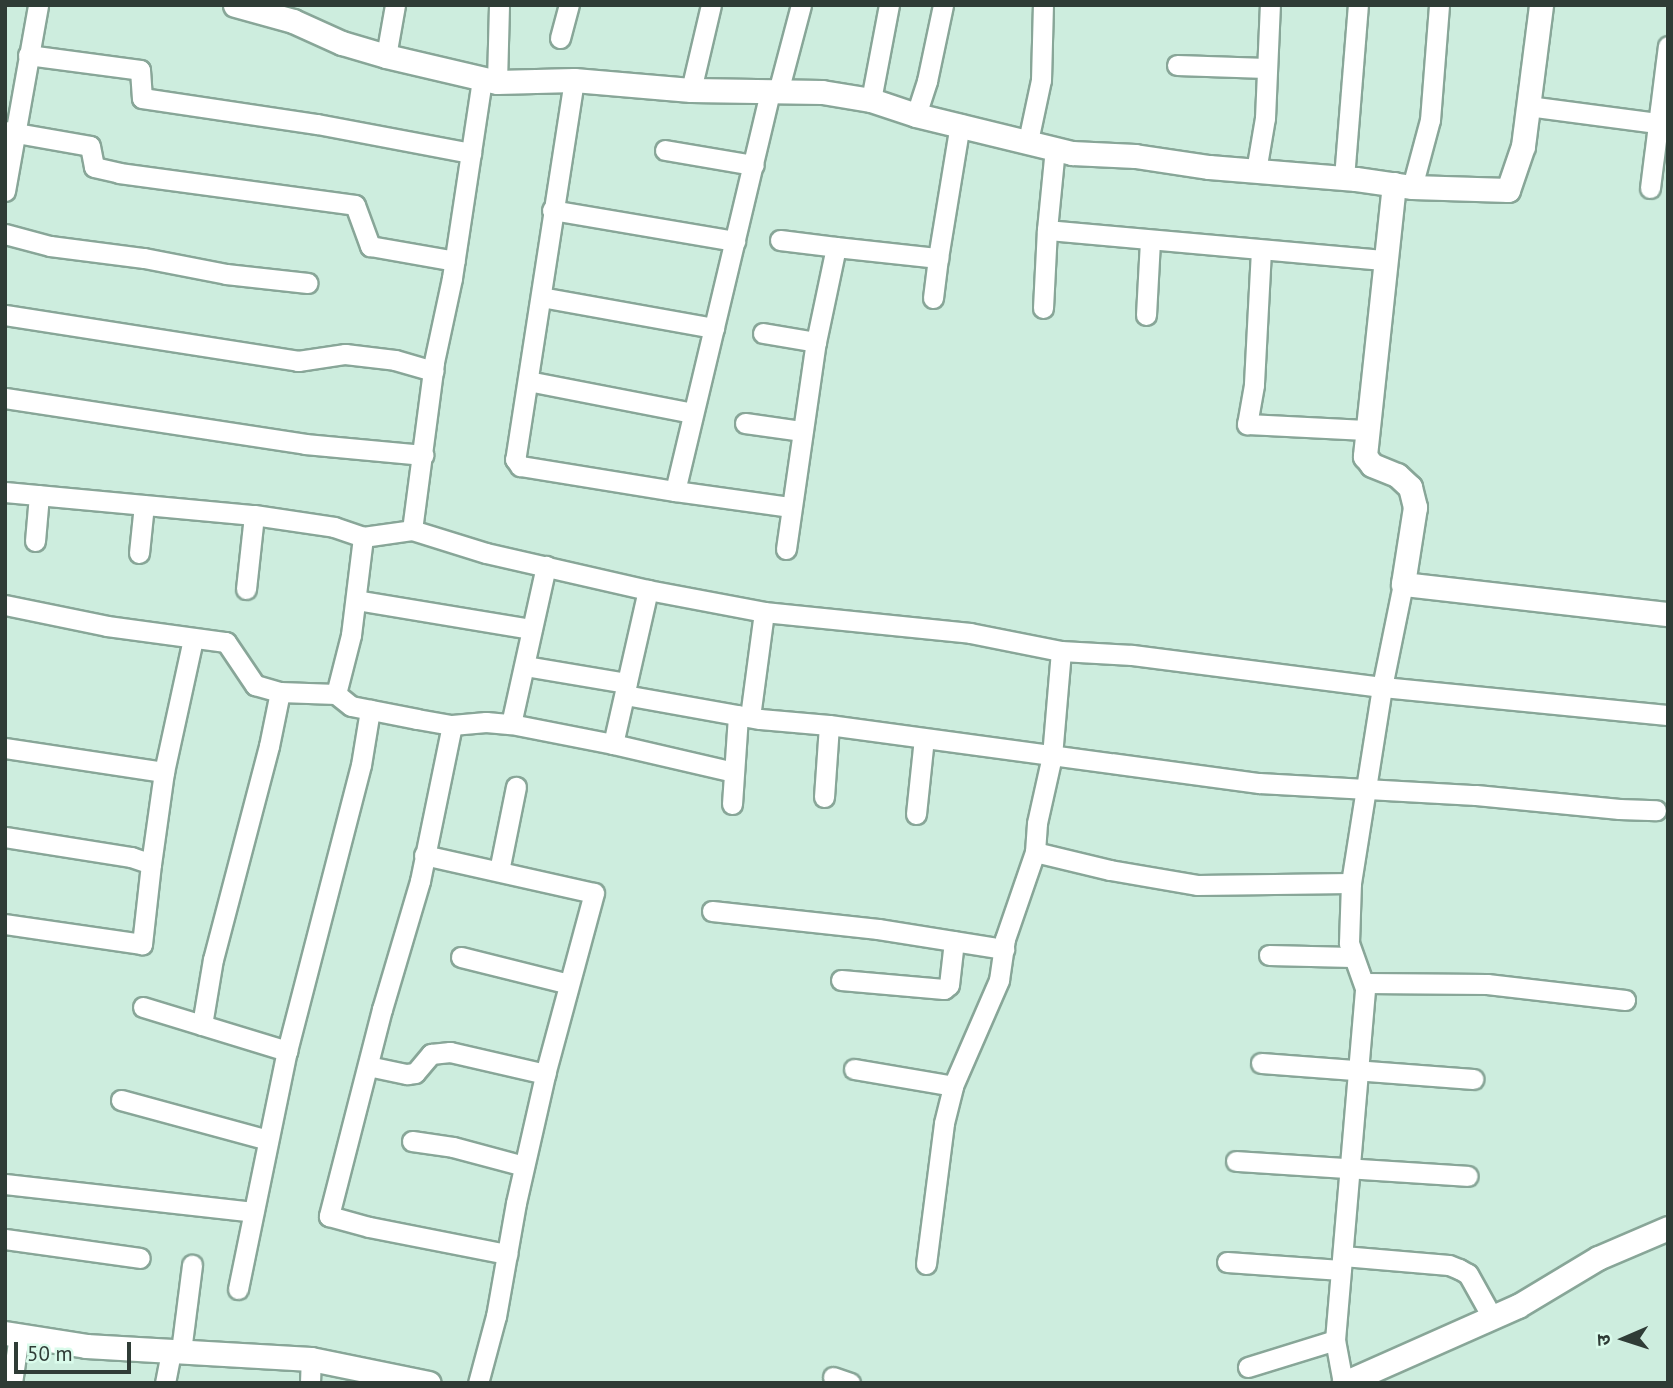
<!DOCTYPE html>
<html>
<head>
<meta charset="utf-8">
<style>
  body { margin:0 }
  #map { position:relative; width:1673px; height:1388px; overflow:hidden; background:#cdedde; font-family:"PT Sans","Noto Sans Devanagari",sans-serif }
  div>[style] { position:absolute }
  .roads { filter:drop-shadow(2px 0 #88a698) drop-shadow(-2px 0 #88a698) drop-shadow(0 2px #88a698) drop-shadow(0 -2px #88a698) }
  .minor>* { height:19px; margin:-9.5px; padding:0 9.5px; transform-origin:9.5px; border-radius:9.5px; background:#fff }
  .tertiary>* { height:23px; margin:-11.5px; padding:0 11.5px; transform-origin:11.5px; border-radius:11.5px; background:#fff }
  span { translate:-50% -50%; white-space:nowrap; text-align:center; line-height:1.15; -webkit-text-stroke:5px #dafbeb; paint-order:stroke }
  .frame { position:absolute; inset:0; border:7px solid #2f3c36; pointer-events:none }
  .north { position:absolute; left:1589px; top:1304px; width:70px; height:70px; -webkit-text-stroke:5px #dafbeb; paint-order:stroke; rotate:267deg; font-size:19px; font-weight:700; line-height:28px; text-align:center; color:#2f3c36 }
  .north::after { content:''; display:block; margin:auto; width:24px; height:32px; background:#2f3c36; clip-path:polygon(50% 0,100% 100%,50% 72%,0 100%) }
  .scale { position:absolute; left:14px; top:1342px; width:117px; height:32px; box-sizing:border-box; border:4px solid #2f3c36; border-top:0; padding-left:9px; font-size:21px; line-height:24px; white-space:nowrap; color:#2f3c36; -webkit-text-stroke:5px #dafbeb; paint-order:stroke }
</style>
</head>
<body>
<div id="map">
  <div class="roads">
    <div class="minor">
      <i style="left:560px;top:38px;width:34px;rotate:-75deg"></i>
      <i style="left:28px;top:55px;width:113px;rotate:7.6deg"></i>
      <i style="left:140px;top:70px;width:28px;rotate:86deg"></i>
      <i style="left:142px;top:98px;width:177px;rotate:8.5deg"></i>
      <i style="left:317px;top:124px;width:157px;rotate:10.7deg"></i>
      <i style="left:386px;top:56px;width:52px;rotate:-80deg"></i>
      <i style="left:1177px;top:65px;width:89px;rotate:1.9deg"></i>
      <i style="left:574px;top:80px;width:384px;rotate:98.8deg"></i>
      <i style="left:515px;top:459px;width:9px;rotate:54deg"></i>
      <i style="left:520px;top:466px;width:157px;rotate:9.2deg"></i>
      <i style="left:675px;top:491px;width:409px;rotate:-76.6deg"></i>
      <i style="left:497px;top:82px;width:77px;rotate:-88.5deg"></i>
      <i style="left:691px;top:90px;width:87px;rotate:-76.8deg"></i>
      <i style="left:778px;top:92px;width:90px;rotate:-75.2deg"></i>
      <i style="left:871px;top:100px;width:97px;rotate:-79.3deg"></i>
      <i style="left:1528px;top:106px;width:130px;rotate:7.5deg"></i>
      <i style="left:916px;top:115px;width:36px;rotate:-72deg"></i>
      <i style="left:927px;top:81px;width:78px;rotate:-78.1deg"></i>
      <i style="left:5px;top:131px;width:86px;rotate:10deg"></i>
      <i style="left:90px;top:146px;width:21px;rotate:79deg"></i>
      <i style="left:94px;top:167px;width:26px;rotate:13deg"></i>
      <i style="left:119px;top:173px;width:238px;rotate:7.7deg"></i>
      <i style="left:355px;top:205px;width:44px;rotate:69.9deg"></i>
      <i style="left:370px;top:246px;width:86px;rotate:10deg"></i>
      <i style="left:1028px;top:141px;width:62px;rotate:-78deg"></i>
      <i style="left:1041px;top:80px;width:75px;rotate:-88.5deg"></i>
      <i style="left:1055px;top:148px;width:82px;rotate:95.6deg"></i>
      <i style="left:1047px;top:230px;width:339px;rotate:5.1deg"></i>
      <i style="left:665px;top:150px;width:90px;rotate:9.6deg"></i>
      <i style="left:1256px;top:171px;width:54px;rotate:-80.4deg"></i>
      <i style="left:1265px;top:118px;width:113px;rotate:-87.5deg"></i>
      <i style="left:1344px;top:178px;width:174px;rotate:-85.4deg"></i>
      <i style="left:1412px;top:187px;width:69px;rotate:-75deg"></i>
      <i style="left:1430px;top:120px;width:115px;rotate:-85.5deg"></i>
      <i style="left:1650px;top:188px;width:143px;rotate:-82.8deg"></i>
      <i style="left:5px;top:191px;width:189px;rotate:-79.9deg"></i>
      <i style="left:552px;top:210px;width:186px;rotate:9.6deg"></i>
      <i style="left:5px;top:234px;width:47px;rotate:14.9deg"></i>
      <i style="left:50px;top:246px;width:95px;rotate:7.3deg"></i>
      <i style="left:144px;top:258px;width:84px;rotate:11deg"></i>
      <i style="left:226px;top:274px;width:82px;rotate:6.3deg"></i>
      <i style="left:780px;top:240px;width:56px;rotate:7.1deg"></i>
      <i style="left:1261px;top:250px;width:135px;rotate:93deg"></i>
      <i style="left:1254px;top:385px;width:40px;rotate:100deg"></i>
      <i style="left:1247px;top:424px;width:119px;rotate:2.9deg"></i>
      <i style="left:541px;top:297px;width:176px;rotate:10.2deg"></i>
      <i style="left:933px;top:298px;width:40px;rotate:-82.9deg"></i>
      <i style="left:1043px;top:308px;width:78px;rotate:-87.1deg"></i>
      <i style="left:5px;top:315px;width:297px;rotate:8.9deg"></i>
      <i style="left:298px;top:361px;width:48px;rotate:-8.5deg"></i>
      <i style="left:345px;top:354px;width:50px;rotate:6.8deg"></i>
      <i style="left:395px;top:360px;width:40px;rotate:16deg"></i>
      <i style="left:1146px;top:315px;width:75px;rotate:-86.9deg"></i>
      <i style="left:763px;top:333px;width:54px;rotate:9.6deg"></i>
      <i style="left:528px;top:381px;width:167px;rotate:11deg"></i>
      <i style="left:5px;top:398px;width:304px;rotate:8.7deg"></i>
      <i style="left:305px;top:444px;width:119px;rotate:5.3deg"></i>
      <i style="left:745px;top:423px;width:58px;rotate:8deg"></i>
      <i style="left:675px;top:491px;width:117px;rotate:7.9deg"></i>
      <i style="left:5px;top:492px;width:250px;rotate:5.3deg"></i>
      <i style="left:254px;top:515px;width:81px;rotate:8.5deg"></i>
      <i style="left:334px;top:527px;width:31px;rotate:19deg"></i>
      <i style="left:412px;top:530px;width:77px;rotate:17.3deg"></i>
      <i style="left:486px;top:553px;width:166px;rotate:12.9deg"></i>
      <i style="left:35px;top:541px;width:46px;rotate:-85deg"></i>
      <i style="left:786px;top:549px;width:209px;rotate:-81.8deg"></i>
      <i style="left:816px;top:342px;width:97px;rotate:-78.1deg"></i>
      <i style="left:836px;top:247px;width:103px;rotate:6.2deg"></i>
      <i style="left:938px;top:258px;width:136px;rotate:-80.7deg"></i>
      <i style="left:139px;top:553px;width:48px;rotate:-84.1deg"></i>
      <i style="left:246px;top:589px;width:74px;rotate:-83.8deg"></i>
      <i style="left:356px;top:600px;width:178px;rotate:9.4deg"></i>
      <i style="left:5px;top:605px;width:104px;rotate:11.6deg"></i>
      <i style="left:107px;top:626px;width:120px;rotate:7.7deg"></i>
      <i style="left:226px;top:642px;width:52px;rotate:56deg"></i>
      <i style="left:255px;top:685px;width:26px;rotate:16deg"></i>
      <i style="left:280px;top:692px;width:55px;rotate:101.5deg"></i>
      <i style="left:269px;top:746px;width:220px;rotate:104.7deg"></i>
      <i style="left:213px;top:959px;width:67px;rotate:99.5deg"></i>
      <i style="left:525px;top:666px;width:103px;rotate:9.5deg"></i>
      <i style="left:280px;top:692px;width:56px;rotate:2deg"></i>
      <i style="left:336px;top:694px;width:61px;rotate:-75.7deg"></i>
      <i style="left:351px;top:635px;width:99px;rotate:-83deg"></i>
      <i style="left:363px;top:537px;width:49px;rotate:-8.1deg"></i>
      <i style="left:412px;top:530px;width:169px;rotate:-82.5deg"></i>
      <i style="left:434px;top:362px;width:86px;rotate:-77.9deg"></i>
      <i style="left:452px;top:278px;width:201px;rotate:-81.4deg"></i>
      <i style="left:336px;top:694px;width:19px;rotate:39deg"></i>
      <i style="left:351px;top:706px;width:67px;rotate:11.1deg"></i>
      <i style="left:417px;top:719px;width:36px;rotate:10deg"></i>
      <i style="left:452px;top:725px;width:34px;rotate:-5deg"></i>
      <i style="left:486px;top:722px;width:25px;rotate:5deg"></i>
      <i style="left:511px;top:724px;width:104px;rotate:11.1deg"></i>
      <i style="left:613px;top:744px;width:158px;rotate:-77.2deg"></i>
      <i style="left:648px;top:590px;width:118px;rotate:10.7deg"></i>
      <i style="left:764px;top:612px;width:207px;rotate:5.8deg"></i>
      <i style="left:970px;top:633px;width:93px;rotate:11.2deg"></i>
      <i style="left:1061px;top:651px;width:71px;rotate:3.2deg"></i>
      <i style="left:1132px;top:655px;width:252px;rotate:7.3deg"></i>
      <i style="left:1382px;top:687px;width:287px;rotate:5.6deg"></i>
      <i style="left:625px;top:695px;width:137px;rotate:10.1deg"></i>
      <i style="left:760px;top:719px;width:69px;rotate:5deg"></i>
      <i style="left:829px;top:725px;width:434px;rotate:7.7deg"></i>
      <i style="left:1259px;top:783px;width:217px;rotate:3.2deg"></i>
      <i style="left:1476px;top:795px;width:144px;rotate:5.6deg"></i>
      <i style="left:1619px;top:809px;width:37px;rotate:2deg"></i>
      <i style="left:750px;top:717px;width:106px;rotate:-82.4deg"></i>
      <i style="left:511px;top:724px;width:162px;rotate:-77.5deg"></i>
      <i style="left:452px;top:725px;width:159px;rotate:101.6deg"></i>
      <i style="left:420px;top:881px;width:134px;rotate:106.5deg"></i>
      <i style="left:382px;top:1009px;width:214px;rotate:104.4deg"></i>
      <i style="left:329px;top:1216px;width:41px;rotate:15.4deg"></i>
      <i style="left:369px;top:1227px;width:141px;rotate:11.1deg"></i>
      <i style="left:613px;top:744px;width:124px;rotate:13deg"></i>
      <i style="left:5px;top:748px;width:161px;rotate:8.6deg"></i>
      <i style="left:164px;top:772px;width:93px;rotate:98deg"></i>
      <i style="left:164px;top:772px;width:136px;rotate:-77.7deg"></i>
      <i style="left:824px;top:797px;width:72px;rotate:-86deg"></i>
      <i style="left:732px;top:804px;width:89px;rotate:-86.1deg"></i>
      <i style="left:916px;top:814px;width:76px;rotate:-84deg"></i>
      <i style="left:5px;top:837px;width:128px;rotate:9deg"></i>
      <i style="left:131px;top:857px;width:21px;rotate:19deg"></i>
      <i style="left:151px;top:864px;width:81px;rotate:96.4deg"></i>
      <i style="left:142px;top:944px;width:138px;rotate:-171.7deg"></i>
      <i style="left:1035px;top:852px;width:29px;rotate:-86deg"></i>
      <i style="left:1037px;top:823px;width:69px;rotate:-77.4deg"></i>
      <i style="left:1052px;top:756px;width:105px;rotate:-85.1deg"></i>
      <i style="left:424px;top:855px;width:174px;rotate:12.6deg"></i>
      <i style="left:594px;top:893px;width:184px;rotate:105.1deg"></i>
      <i style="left:546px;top:1071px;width:135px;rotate:102.8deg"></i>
      <i style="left:516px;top:1203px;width:115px;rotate:100deg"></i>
      <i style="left:496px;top:1316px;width:69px;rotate:105deg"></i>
      <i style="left:499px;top:871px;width:86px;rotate:-78.6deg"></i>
      <i style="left:712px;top:911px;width:167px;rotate:6.2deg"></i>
      <i style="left:878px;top:929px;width:128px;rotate:9deg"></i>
      <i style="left:1269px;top:955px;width:83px;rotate:1.4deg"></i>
      <i style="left:461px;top:957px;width:111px;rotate:14deg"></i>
      <i style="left:841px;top:980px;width:103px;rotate:5deg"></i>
      <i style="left:944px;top:989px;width:6px;rotate:-39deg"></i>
      <i style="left:949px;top:985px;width:44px;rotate:-83.5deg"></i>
      <i style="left:1365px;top:983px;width:122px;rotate:0.5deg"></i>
      <i style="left:1487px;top:984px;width:139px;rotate:6.6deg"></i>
      <i style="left:143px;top:1007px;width:151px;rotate:17deg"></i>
      <i style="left:1261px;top:1063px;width:213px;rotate:4.3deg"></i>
      <i style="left:368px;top:1066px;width:40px;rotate:12deg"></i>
      <i style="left:407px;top:1074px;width:8px;rotate:-7deg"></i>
      <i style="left:415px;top:1073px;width:25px;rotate:-50deg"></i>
      <i style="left:431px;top:1054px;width:19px;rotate:-6deg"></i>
      <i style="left:450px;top:1052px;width:98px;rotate:13deg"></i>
      <i style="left:854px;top:1069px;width:100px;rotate:9.7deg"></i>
      <i style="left:121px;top:1100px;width:152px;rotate:15.2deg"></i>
      <i style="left:412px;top:1141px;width:41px;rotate:8.3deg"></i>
      <i style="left:453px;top:1147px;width:73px;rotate:15deg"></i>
      <i style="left:1236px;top:1161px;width:232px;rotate:3.7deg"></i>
      <i style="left:5px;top:1184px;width:250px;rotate:6.4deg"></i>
      <i style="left:5px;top:1239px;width:136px;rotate:8deg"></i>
      <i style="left:1343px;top:1256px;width:106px;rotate:4.9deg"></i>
      <i style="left:1449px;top:1265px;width:11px;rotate:22deg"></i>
      <i style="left:1459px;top:1269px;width:10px;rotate:29deg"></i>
      <i style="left:1468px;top:1274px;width:49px;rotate:60.8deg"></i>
      <i style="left:1227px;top:1262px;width:114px;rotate:4deg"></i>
      <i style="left:926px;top:1264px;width:142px;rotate:-82.7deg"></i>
      <i style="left:944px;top:1123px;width:38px;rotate:-76deg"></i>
      <i style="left:953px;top:1086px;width:116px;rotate:-66.5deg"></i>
      <i style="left:999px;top:980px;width:41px;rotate:-81.7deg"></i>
      <i style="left:1005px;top:939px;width:92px;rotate:-71deg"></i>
      <i style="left:1035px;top:852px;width:77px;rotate:13.5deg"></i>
      <i style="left:1110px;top:870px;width:88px;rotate:9.8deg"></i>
      <i style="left:1197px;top:885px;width:154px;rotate:-0.7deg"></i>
      <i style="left:238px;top:1289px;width:243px;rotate:-78.4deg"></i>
      <i style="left:287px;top:1051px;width:295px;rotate:-75.5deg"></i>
      <i style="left:361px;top:765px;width:56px;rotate:-80.7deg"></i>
      <i style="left:181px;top:1351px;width:87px;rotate:-82.7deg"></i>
      <i style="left:1248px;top:1367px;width:91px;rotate:-17.2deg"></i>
      <i style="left:833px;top:1377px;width:18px;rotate:19deg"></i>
      <i style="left:12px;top:1383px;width:49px;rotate:-81.7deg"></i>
      <i style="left:165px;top:1383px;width:33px;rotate:-79deg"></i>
      <i style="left:310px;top:1383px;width:24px;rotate:-88deg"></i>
      <i style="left:1343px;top:1383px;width:44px;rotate:-100.5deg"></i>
      <i style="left:1335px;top:1340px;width:353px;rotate:-85.1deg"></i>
      <i style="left:1365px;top:988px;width:48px;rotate:-109.6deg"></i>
      <i style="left:1349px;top:943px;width:60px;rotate:-88.1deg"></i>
      <i style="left:1351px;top:883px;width:198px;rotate:-81deg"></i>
      <i style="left:1382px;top:687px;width:105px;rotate:-78.5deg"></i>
    </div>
    <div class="tertiary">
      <i style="left:235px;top:5px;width:60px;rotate:15.4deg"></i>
      <i style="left:293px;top:21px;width:54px;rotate:24.2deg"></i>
      <i style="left:342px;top:43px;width:46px;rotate:16.5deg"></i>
      <i style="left:386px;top:56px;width:114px;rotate:13.2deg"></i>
      <i style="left:497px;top:82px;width:77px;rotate:-1.5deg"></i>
      <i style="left:574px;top:80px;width:117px;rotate:4.9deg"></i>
      <i style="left:691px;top:90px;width:131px;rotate:0.9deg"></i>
      <i style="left:822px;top:92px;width:50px;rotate:9.3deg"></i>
      <i style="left:871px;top:100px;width:47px;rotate:18.4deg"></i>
      <i style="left:916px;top:115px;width:161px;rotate:13.7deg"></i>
      <i style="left:1072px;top:153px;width:63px;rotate:2.7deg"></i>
      <i style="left:1135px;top:156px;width:75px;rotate:8.5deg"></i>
      <i style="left:1209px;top:167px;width:147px;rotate:4.7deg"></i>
      <i style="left:1356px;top:179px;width:57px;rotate:8.1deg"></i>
      <i style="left:1412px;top:187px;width:96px;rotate:1.8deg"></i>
      <i style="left:1508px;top:190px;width:46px;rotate:-71.2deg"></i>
      <i style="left:1523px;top:146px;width:142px;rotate:-82.7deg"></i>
      <i style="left:1394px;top:184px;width:274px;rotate:96.1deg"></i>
      <i style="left:1365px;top:456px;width:11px;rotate:52deg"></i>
      <i style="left:1372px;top:465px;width:27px;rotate:22deg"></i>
      <i style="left:1397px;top:475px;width:18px;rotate:43deg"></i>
      <i style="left:1410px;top:487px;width:21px;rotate:76deg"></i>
      <i style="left:1415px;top:507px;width:78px;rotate:98.9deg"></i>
      <i style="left:1403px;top:584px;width:267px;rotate:6.5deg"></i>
      <i style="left:5px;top:1333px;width:82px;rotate:9.1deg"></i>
      <i style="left:86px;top:1346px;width:225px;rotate:3.3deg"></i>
      <i style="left:311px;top:1359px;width:120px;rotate:11.5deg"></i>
      <i style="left:1344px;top:1383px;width:190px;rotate:-23.9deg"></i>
      <i style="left:1518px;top:1306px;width:93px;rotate:-31deg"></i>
      <i style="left:1598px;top:1258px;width:76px;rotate:-23.2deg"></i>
    </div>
  </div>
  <div class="frame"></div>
  <div class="north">उ</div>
  <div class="scale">50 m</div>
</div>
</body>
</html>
